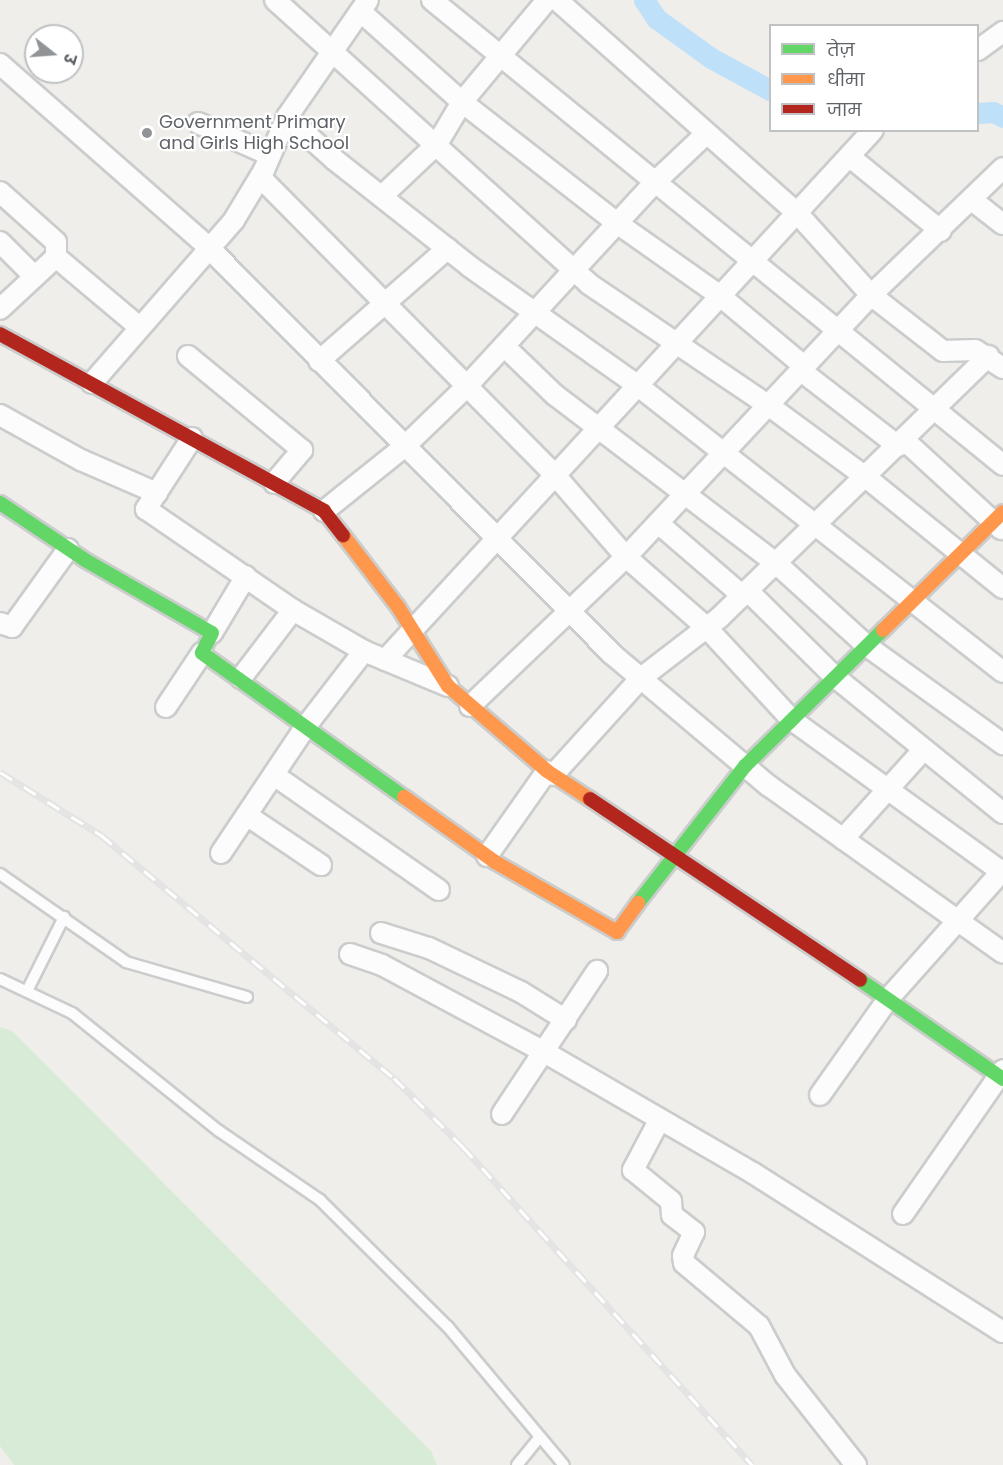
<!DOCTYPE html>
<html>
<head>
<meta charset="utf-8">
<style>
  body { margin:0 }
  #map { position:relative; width:1003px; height:1465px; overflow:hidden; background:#efeeea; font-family:Poppins,"Noto Sans Devanagari",sans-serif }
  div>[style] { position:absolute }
  .green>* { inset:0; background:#d8ebd6 }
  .canal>* { height:21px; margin:-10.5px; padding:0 10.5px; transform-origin:10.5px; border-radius:10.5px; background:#bfe0f9 }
  .roads { filter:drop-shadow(2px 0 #cbcccc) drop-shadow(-2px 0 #cbcccc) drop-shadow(0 2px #cbcccc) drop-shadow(0 -2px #cbcccc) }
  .lane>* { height:10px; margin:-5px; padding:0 5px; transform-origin:5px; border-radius:5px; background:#fdfcfc }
  .street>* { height:20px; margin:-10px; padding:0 10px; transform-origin:10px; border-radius:10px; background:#fdfcfc }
  .fast>* { height:14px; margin:-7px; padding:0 7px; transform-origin:7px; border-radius:7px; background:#63d668 }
  .slow>* { height:14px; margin:-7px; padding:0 7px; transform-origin:7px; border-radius:7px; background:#ff974d }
  .jam>* { height:14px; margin:-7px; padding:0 7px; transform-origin:7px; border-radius:7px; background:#b3261e }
  .rail>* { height:7px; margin-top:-3.5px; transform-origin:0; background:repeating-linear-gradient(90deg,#fff 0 14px,#e4e4e4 0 28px); box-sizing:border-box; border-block:2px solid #e4e4e4 }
  .dots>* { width:16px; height:16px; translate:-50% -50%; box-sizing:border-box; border:3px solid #fff; border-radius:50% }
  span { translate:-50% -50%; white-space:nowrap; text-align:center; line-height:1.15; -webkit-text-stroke:4.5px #fff; paint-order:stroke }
  .poi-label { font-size:18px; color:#5f6368 }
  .left { translate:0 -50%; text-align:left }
  .legend { position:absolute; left:769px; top:24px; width:210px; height:108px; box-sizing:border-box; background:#fff; border:2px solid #bfc1c3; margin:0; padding:8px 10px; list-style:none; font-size:18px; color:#5f6368 }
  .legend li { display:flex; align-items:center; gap:12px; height:30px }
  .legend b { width:30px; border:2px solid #bfc1c3 }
  .north { position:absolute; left:24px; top:24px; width:60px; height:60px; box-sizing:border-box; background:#fff; border:2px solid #bfc1c3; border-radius:50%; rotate:107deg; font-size:16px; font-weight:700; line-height:24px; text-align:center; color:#5f6368 }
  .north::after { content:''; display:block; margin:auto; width:21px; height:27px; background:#919496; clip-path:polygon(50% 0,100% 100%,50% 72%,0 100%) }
</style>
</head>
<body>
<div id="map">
  <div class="green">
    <i style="clip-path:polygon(0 1027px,12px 1031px,431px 1451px,437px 1465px,14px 1465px,0 1446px)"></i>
  </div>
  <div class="canal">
    <i style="left:644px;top:0;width:23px;rotate:56deg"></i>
    <i style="left:657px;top:19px;width:67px;rotate:35.8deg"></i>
    <i style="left:711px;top:58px;width:67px;rotate:28.5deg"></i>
    <i style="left:978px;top:113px;width:15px;rotate:-4deg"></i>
    <i style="left:993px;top:112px;width:11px;rotate:27deg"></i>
  </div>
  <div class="roads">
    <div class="lane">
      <i style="left:0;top:874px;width:154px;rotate:34.9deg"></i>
      <i style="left:126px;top:962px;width:126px;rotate:16.1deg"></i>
      <i style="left:0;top:979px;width:80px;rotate:25.3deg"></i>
      <i style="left:72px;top:1013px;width:189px;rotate:38.8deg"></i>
      <i style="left:219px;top:1131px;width:122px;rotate:34.3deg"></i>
      <i style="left:320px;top:1200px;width:180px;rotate:44.8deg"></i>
      <i style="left:448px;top:1327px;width:180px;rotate:50deg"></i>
      <i style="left:27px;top:991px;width:83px;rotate:-63.4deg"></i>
      <i style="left:517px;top:1465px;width:36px;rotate:-51deg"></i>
    </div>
    <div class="street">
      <i style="left:275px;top:0;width:423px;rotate:42.1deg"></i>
      <i style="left:589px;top:284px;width:216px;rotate:34.1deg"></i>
      <i style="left:768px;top:405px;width:123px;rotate:36.4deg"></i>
      <i style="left:867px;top:478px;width:175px;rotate:39deg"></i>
      <i style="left:432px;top:0;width:736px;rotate:39.16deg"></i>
      <i style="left:557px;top:0;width:322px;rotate:41.6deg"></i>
      <i style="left:798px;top:214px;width:109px;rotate:48deg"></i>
      <i style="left:871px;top:295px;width:91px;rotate:37.9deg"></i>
      <i style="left:943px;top:351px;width:32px;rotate:-2deg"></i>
      <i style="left:975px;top:350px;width:33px;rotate:33deg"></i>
      <i style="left:361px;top:12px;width:135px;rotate:41.7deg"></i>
      <i style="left:462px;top:102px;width:197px;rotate:38deg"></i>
      <i style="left:617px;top:223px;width:125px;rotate:35.2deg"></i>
      <i style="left:719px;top:295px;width:111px;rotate:39.9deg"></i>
      <i style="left:978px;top:50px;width:31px;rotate:-36deg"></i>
      <i style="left:0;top:64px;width:277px;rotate:41.3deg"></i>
      <i style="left:208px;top:247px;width:573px;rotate:45.21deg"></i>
      <i style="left:612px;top:654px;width:205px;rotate:40.1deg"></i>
      <i style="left:769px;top:786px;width:287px;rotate:35.5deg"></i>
      <i style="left:287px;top:117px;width:64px;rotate:41.9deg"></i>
      <i style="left:335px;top:160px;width:171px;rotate:38.3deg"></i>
      <i style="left:469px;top:266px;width:206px;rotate:35.3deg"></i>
      <i style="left:637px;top:385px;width:465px;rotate:38.1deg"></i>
      <i style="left:198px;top:123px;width:79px;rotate:24deg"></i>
      <i style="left:850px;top:157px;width:117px;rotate:39.1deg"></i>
      <i style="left:260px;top:177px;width:419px;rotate:45.3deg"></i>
      <i style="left:555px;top:475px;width:108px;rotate:49.1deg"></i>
      <i style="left:626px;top:557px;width:108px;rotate:41.2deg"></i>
      <i style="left:707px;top:628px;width:125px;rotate:47.3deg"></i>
      <i style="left:792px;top:720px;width:261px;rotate:35.9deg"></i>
      <i style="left:0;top:192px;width:75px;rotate:41.8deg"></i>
      <i style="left:56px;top:242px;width:15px;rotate:90deg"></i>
      <i style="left:56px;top:257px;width:109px;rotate:40.1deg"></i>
      <i style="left:382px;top:196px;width:76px;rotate:-43.4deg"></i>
      <i style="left:437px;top:144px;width:49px;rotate:-59.2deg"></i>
      <i style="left:462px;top:102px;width:133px;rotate:-50.2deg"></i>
      <i style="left:972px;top:200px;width:39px;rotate:38deg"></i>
      <i style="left:0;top:242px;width:49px;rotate:45deg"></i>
      <i style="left:0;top:309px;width:76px;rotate:-42.9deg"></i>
      <i style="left:504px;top:346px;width:71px;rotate:43.9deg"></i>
      <i style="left:555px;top:395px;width:279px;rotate:37.3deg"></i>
      <i style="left:777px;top:564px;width:122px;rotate:42.3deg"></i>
      <i style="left:867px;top:646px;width:168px;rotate:35.8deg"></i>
      <i style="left:188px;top:356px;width:148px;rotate:39.5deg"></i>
      <i style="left:302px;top:450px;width:43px;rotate:130.3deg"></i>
      <i style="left:319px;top:361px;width:171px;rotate:-41.2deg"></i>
      <i style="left:800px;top:370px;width:124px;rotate:37.8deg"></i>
      <i style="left:92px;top:383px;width:216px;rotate:-48.9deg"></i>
      <i style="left:234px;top:220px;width:58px;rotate:-59deg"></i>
      <i style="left:264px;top:170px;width:58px;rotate:-66.5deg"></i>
      <i style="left:287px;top:117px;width:142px;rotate:-55.3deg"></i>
      <i style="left:0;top:415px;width:93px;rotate:29.1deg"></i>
      <i style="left:81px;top:460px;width:83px;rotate:23.5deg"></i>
      <i style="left:192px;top:438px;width:85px;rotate:122.9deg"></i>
      <i style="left:146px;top:509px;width:178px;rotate:34.5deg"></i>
      <i style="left:904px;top:440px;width:132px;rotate:42.5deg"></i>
      <i style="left:324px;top:511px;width:102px;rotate:-38.7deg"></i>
      <i style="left:404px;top:447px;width:85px;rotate:-44deg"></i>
      <i style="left:465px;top:388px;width:280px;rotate:-47.3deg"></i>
      <i style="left:655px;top:182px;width:70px;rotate:-43.3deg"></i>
      <i style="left:658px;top:523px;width:112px;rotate:40.7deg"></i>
      <i style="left:748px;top:591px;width:122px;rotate:44.7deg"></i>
      <i style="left:835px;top:677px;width:216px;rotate:39deg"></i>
      <i style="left:0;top:623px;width:13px;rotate:18deg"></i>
      <i style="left:12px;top:627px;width:96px;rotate:-54.3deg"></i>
      <i style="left:212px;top:633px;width:66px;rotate:-59.2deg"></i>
      <i style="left:385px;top:660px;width:720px;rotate:-47.36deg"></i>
      <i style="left:241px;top:678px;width:86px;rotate:-52.6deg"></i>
      <i style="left:293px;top:610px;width:82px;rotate:30deg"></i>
      <i style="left:470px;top:706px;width:216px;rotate:-43.7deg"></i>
      <i style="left:626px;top:557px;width:359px;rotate:-46.9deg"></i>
      <i style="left:871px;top:295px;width:183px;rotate:-43.9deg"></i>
      <i style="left:166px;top:707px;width:65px;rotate:-56.3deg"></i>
      <i style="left:274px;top:775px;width:201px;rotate:34.9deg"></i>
      <i style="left:553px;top:775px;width:131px;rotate:-47.8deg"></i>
      <i style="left:641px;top:678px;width:98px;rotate:-37.6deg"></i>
      <i style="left:719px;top:618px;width:376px;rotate:-44.2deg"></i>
      <i style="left:248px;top:816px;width:88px;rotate:33.9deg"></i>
      <i style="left:843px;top:839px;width:121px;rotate:-48deg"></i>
      <i style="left:221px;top:853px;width:153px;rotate:-56.2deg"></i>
      <i style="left:306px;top:726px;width:95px;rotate:-52.3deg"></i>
      <i style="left:364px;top:651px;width:91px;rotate:22.6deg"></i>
      <i style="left:487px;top:856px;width:104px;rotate:-54.8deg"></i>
      <i style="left:381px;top:933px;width:50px;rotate:17.4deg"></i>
      <i style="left:429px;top:948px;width:102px;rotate:25.6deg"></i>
      <i style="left:521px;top:992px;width:53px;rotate:31.9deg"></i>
      <i style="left:350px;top:954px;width:34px;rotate:19deg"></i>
      <i style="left:382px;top:965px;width:186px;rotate:28.2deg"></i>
      <i style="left:546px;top:1053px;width:239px;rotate:30.1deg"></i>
      <i style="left:753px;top:1173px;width:296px;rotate:32.5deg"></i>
      <i style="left:820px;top:1095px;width:118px;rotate:-54.7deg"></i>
      <i style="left:888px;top:999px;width:173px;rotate:-48.3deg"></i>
      <i style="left:502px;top:1114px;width:172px;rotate:-56.4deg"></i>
      <i style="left:660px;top:1119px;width:58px;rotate:117.9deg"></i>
      <i style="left:633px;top:1170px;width:49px;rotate:39.2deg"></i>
      <i style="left:671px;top:1201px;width:14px;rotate:86deg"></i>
      <i style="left:672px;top:1215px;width:28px;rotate:38deg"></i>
      <i style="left:694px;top:1232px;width:26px;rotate:115deg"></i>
      <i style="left:683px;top:1256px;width:7px;rotate:82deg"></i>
      <i style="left:684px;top:1263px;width:98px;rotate:40deg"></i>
      <i style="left:759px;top:1326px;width:55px;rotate:62deg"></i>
      <i style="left:785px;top:1375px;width:115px;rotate:51.7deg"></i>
      <i style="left:903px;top:1214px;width:175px;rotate:-55.2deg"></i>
    </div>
    <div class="fast">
      <i style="left:0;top:503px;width:102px;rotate:33.8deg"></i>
      <i style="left:85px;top:560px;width:146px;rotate:29.9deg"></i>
      <i style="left:212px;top:633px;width:22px;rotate:117deg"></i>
      <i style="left:202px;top:653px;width:248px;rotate:35.5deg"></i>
      <i style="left:638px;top:903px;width:174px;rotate:-52deg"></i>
      <i style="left:745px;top:766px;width:194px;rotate:-44.6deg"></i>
      <i style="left:860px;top:980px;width:174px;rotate:34.7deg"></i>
    </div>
    <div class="slow">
      <i style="left:343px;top:535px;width:91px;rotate:52.6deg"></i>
      <i style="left:398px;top:607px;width:93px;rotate:57.7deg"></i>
      <i style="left:448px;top:686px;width:130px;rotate:40.6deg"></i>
      <i style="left:547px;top:771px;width:51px;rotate:33.1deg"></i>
      <i style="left:883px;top:630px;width:168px;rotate:-44.5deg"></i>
      <i style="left:404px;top:797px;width:112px;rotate:35.5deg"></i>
      <i style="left:495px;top:862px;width:141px;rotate:29.8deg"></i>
      <i style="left:617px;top:932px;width:36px;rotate:-54deg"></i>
    </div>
    <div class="jam">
      <i style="left:0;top:334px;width:369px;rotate:28.6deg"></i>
      <i style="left:324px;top:511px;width:31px;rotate:52deg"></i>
      <i style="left:590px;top:799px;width:325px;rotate:33.8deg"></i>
    </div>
  </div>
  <div class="rail">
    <i style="left:0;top:772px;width:119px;rotate:32deg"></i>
    <i style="left:101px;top:835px;width:381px;rotate:39.7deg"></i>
    <i style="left:394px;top:1078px;width:98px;rotate:45deg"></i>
    <i style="left:463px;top:1147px;width:430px;rotate:47.7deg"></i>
  </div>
  <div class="dots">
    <i style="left:147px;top:133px;background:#919496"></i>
  </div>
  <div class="poi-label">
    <span class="left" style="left:159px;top:133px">Government Primary<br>and Girls High School</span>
  </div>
  <ul class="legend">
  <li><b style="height:8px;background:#63d668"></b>तेज़</li>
  <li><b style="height:8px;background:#ff974d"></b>धीमा</li>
  <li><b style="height:8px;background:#b3261e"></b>जाम</li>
  </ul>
  <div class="north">उ</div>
</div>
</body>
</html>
